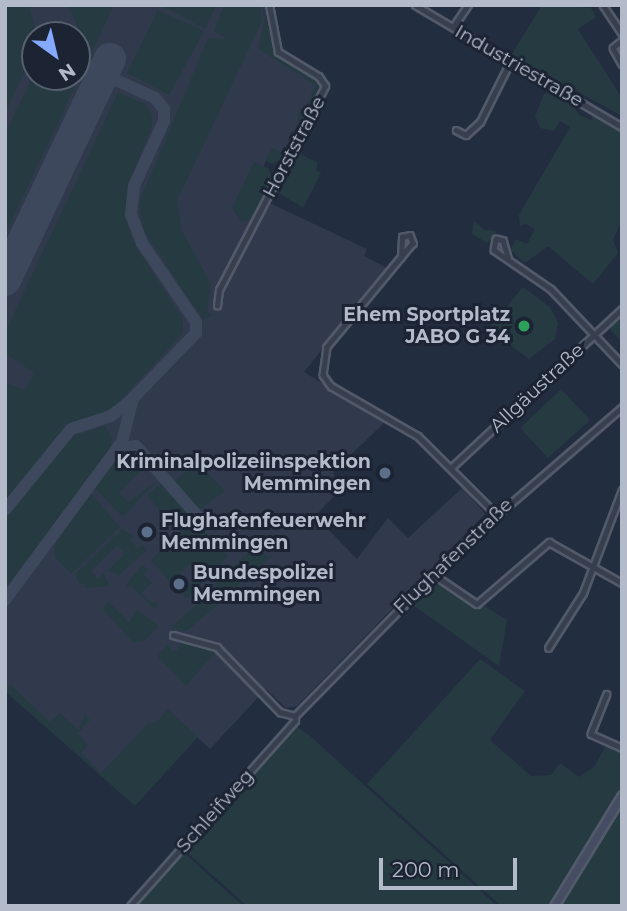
<!DOCTYPE html>
<html>
<head>
<meta charset="utf-8">
<style>
  body { margin:0 }
  #map { position:relative; width:627px; height:911px; overflow:hidden; background:#232d40; font-family:Montserrat,sans-serif }
  div>[style] { position:absolute }
  .airport>* { inset:0; background:#313a4d }
  .green>* { inset:0; background:#253b41 }
  .taxiway>* { height:12px; margin:-6px; padding:0 6px; transform-origin:6px; border-radius:6px; background:#3e485c }
  .runway>* { height:32px; margin:-16px; padding:0 16px; transform-origin:16px; border-radius:16px; background:#3e485c }
  .roads { filter:drop-shadow(2px 0 #525a6a) drop-shadow(-2px 0 #525a6a) drop-shadow(0 2px #525a6a) drop-shadow(0 -2px #525a6a) }
  .street>* { height:4.5px; margin:-2.25px; padding:0 2.25px; transform-origin:2.25px; border-radius:2.25px; background:#373f4f }
  .secondary>* { height:7px; margin:-3.5px; padding:0 3.5px; transform-origin:3.5px; border-radius:3.5px; background:#454d63 }
  .dots>* { width:19px; height:19px; translate:-50% -50%; box-sizing:border-box; border:4px solid #1c2434; border-radius:50% }
  span { translate:-50% -50%; white-space:nowrap; text-align:center; line-height:1.15; -webkit-text-stroke:6px #1c2434; paint-order:stroke }
  .street-label { font-size:19px; color:#b3baca }
  .poi-label { font-size:19px; color:#b3baca; font-weight:700 }
  .right { translate:-100% -50%; text-align:right }
  .left { translate:0 -50%; text-align:left }
  .frame { position:absolute; inset:0; border:7px solid #b3baca; pointer-events:none }
  .north { position:absolute; left:21px; top:21px; width:70px; height:70px; box-sizing:border-box; background:#1c2434; border:2px solid #586070; border-radius:50%; rotate:146deg; font-size:19px; font-weight:700; line-height:28px; text-align:center; color:#b3baca }
  .north::after { content:''; display:block; margin:auto; width:24px; height:32px; background:#85a9fe; clip-path:polygon(50% 0,100% 100%,50% 72%,0 100%) }
  .scale { position:absolute; left:379px; top:858px; width:138px; height:32px; box-sizing:border-box; border:4px solid #b3baca; border-top:0; padding-left:9px; font-size:21px; line-height:24px; white-space:nowrap; color:#b3baca; -webkit-text-stroke:5px #1c2434; paint-order:stroke }
</style>
</head>
<body>
<div id="map">
  <div class="airport">
    <i style="clip-path:polygon(evenodd,5px 5px,265px 5px,270px 46px,276px 58px,316px 79px,318px 85px,283px 156px,271px 151px,263px 167px,261px 199px,367px 249px,364px 256px,387px 268px,304px 372px,385px 422px,333px 472px,339px 491px,315px 516px,357px 559px,388px 518px,408px 538px,463px 487px,485px 514px,297px 706px,286px 708px,266px 689px,210px 749px,168px 710px,105px 779px,5px 691px,5px 5px,35px 35px,77px 35px,77px 77px,35px 77px,35px 35px)"></i>
  </div>
  <div class="green">
    <i style="clip-path:polygon(5px 5px,29px 5px,37px 35px,35px 51px,5px 113px)"></i>
    <i style="clip-path:polygon(68px 5px,114px 5px,90px 56px)"></i>
    <i style="clip-path:polygon(160px 5px,216px 5px,205px 29px)"></i>
    <i style="clip-path:polygon(224px 5px,260px 5px,262px 21px,177px 201px,182px 231px,211px 284px,207px 312px,212px 315px,203px 320px,144px 231px,139px 203px,208px 38px,228px 39px,214px 31px)"></i>
    <i style="clip-path:polygon(263px 5px,275px 55px,316px 77px,320px 85px,282px 159px,273px 164px,265px 161px,272px 148px,283px 153px,298px 123px,299px 108px,304px 110px,316px 85px,258px 49px,264px 23px)"></i>
    <i style="clip-path:polygon(542px 5px,591px 8px,596px 17px,578px 29px,622px 98px,622px 116px,511px 55px)"></i>
    <i style="clip-path:polygon(158px 10px,204px 31px,169px 95px,127px 73px)"></i>
    <i style="clip-path:polygon(77px 51px,84px 68px,5px 235px,5px 134px,35px 72px,35px 77px,77px 77px)"></i>
    <i style="clip-path:polygon(552px 92px,569px 99px,579px 115px,591px 120px,593px 114px,622px 132px,622px 220px,613px 240px,618px 253px,593px 284px,548px 246px,525px 263px,510px 250px,516px 239px,527px 244px,535px 229px,526px 224px,520px 226px,519px 215px,570px 127px,560px 121px,554px 131px,540px 128px,535px 116px,544px 94px)"></i>
    <i style="clip-path:polygon(118px 93px,144px 103px,152px 115px,152px 127px,128px 185px,125px 219px,134px 243px,183px 319px,183px 333px,109px 413px,64px 429px,5px 501px,5px 383px,25px 390px,34px 373px,5px 353px,5px 332px)"></i>
    <i style="clip-path:polygon(300px 154px,318px 163px,316px 170px,321px 173px,303px 208px,276px 191px,293px 156px)"></i>
    <i style="clip-path:polygon(254px 162px,269px 169px,272px 180px,252px 219px,241px 222px,232px 208px)"></i>
    <i style="clip-path:polygon(474px 221px,485px 230px,497px 231px,495px 236px,487px 243px,472px 234px)"></i>
    <i style="clip-path:polygon(523px 287px,550px 307px,558px 323px,555px 339px,529px 359px,488px 329px)"></i>
    <i style="clip-path:polygon(622px 314px,622px 342px,609px 328px)"></i>
    <i style="clip-path:polygon(561px 389px,590px 420px,548px 458px,520px 428px)"></i>
    <i style="clip-path:polygon(105px 426px,112px 438px,110px 448px,5px 590px,5px 517px,73px 436px)"></i>
    <i style="clip-path:polygon(125px 454px,145px 467px,119px 493px,128px 502px,158px 480px,123px 517px,95px 488px,116px 459px)"></i>
    <i style="clip-path:polygon(197px 462px,225px 491px,199px 510px,172px 483px)"></i>
    <i style="clip-path:polygon(160px 484px,187px 513px,172px 525px,147px 495px)"></i>
    <i style="clip-path:polygon(91px 494px,120px 527px,71px 574px,55px 558px,54px 546px)"></i>
    <i style="clip-path:polygon(194px 519px,228px 556px,187px 599px,182px 593px,201px 573px,191px 563px,171px 583px,151px 560px)"></i>
    <i style="clip-path:polygon(122px 529px,134px 536px,130px 540px,138px 549px,142px 545px,147px 550px,134px 562px,117px 546px,91px 571px,98px 579px,104px 573px,109px 586px,84px 588px,86px 583px,80px 584px,75px 574px)"></i>
    <i style="clip-path:polygon(254px 547px,268px 557px,275px 554px,225px 596px,215px 585px)"></i>
    <i style="clip-path:polygon(125px 553px,133px 562px,120px 575px,108px 571px)"></i>
    <i style="clip-path:polygon(142px 565px,161px 579px,149px 570px,144px 575px,152px 583px,141px 593px,151px 603px,158px 601px,155px 610px,132px 587px,125px 587px)"></i>
    <i style="clip-path:polygon(434px 581px,475px 608px,484px 606px,507px 620px,499px 666px,410px 603px)"></i>
    <i style="clip-path:polygon(210px 593px,219px 604px,186px 631px,170px 628px)"></i>
    <i style="clip-path:polygon(108px 601px,129px 623px,137px 610px,159px 626px,144px 641px,134px 643px,103px 610px)"></i>
    <i style="clip-path:polygon(178px 638px,170px 644px,171px 652px,178px 650px,181px 639px,217px 650px,186px 686px,158px 657px,160px 652px,173px 641px)"></i>
    <i style="clip-path:polygon(480px 659px,525px 691px,490px 740px,531px 776px,551px 775px,560px 763px,579px 777px,594px 767px,607px 744px,622px 750px,622px 789px,551px 906px,501px 906px,367px 784px)"></i>
    <i style="clip-path:polygon(10px 684px,50px 722px,60px 713px,78px 730px,85px 715px,90px 720px,78px 733px,88px 746px,81px 753px,101px 773px,150px 721px,155px 724px,168px 709px,198px 737px,135px 806px,5px 691px)"></i>
    <i style="clip-path:polygon(297px 727px,309px 735px,497px 906px,247px 906px,190px 855px,185px 847px)"></i>
    <i style="clip-path:polygon(622px 800px,622px 906px,557px 906px,595px 848px)"></i>
    <i style="clip-path:polygon(182px 851px,243px 906px,132px 906px)"></i>
  </div>
  <div class="taxiway">
    <i style="left:118px;top:448px;width:18px;rotate:-6deg"></i>
    <i style="left:136px;top:446px;width:100px;rotate:48.7deg"></i>
    <i style="left:5px;top:510px;width:104px;rotate:-50.8deg"></i>
    <i style="left:71px;top:429px;width:42px;rotate:-18deg"></i>
    <i style="left:111px;top:416px;width:24px;rotate:-38deg"></i>
    <i style="left:5px;top:600px;width:197px;rotate:-53.5deg"></i>
    <i style="left:122px;top:442px;width:45px;rotate:-76deg"></i>
    <i style="left:133px;top:398px;width:91px;rotate:-45.9deg"></i>
    <i style="left:196px;top:333px;width:11px;rotate:-90deg"></i>
    <i style="left:196px;top:322px;width:96px;rotate:-124.4deg"></i>
    <i style="left:142px;top:243px;width:31px;rotate:-111deg"></i>
    <i style="left:131px;top:214px;width:28px;rotate:-84deg"></i>
    <i style="left:134px;top:186px;width:72px;rotate:-65.2deg"></i>
    <i style="left:164px;top:121px;width:12px;rotate:-90deg"></i>
    <i style="left:164px;top:109px;width:14px;rotate:-129deg"></i>
    <i style="left:155px;top:98px;width:57px;rotate:-155.2deg"></i>
  </div>
  <div class="runway">
    <i style="left:5px;top:280px;width:245px;rotate:-64.6deg"></i>
  </div>
  <div class="roads">
    <div class="street">
      <i style="left:415px;top:5px;width:240px;rotate:30.5deg"></i>
      <i style="left:603px;top:5px;width:34px;rotate:56deg"></i>
      <i style="left:453px;top:27px;width:27px;rotate:-56deg"></i>
      <i style="left:622px;top:41px;width:11px;rotate:142deg"></i>
      <i style="left:613px;top:48px;width:18px;rotate:61deg"></i>
      <i style="left:456px;top:130px;width:11px;rotate:27deg"></i>
      <i style="left:466px;top:135px;width:19px;rotate:-43deg"></i>
      <i style="left:480px;top:122px;width:67px;rotate:-63.4deg"></i>
      <i style="left:401px;top:257px;width:20px;rotate:-87deg"></i>
      <i style="left:402px;top:237px;width:8px;rotate:-14deg"></i>
      <i style="left:410px;top:235px;width:9px;rotate:69deg"></i>
      <i style="left:413px;top:243px;width:135px;rotate:129.6deg"></i>
      <i style="left:327px;top:347px;width:28px;rotate:98deg"></i>
      <i style="left:323px;top:375px;width:14px;rotate:54deg"></i>
      <i style="left:331px;top:386px;width:100px;rotate:29.9deg"></i>
      <i style="left:418px;top:436px;width:110px;rotate:45deg"></i>
      <i style="left:508px;top:259px;width:19px;rotate:-106deg"></i>
      <i style="left:503px;top:241px;width:7px;rotate:-164deg"></i>
      <i style="left:496px;top:239px;width:11px;rotate:100deg"></i>
      <i style="left:494px;top:250px;width:69px;rotate:34.4deg"></i>
      <i style="left:551px;top:289px;width:103px;rotate:46.6deg"></i>
      <i style="left:217px;top:306px;width:16px;rotate:-83deg"></i>
      <i style="left:219px;top:290px;width:230px;rotate:-62.5deg"></i>
      <i style="left:325px;top:86px;width:11px;rotate:-124deg"></i>
      <i style="left:319px;top:77px;width:48px;rotate:-148.6deg"></i>
      <i style="left:278px;top:52px;width:48px;rotate:-100.8deg"></i>
      <i style="left:452px;top:467px;width:232px;rotate:-42.9deg"></i>
      <i style="left:433px;top:574px;width:53px;rotate:34.3deg"></i>
      <i style="left:477px;top:604px;width:95px;rotate:-40.7deg"></i>
      <i style="left:549px;top:542px;width:84px;rotate:29.3deg"></i>
      <i style="left:173px;top:635px;width:46px;rotate:15.3deg"></i>
      <i style="left:217px;top:647px;width:91px;rotate:45.9deg"></i>
      <i style="left:280px;top:712px;width:16px;rotate:15deg"></i>
      <i style="left:548px;top:648px;width:65px;rotate:-57.5deg"></i>
      <i style="left:583px;top:593px;width:110px;rotate:-69.3deg"></i>
      <i style="left:607px;top:694px;width:43px;rotate:111.8deg"></i>
      <i style="left:591px;top:734px;width:34px;rotate:24deg"></i>
      <i style="left:295px;top:716px;width:241px;rotate:-45.5deg"></i>
      <i style="left:464px;top:544px;width:209px;rotate:-40.9deg"></i>
      <i style="left:130px;top:906px;width:248px;rotate:-48.3deg"></i>
      <i style="left:295px;top:721px;width:5px;rotate:-90deg"></i>
    </div>
    <div class="secondary">
      <i style="left:554px;top:906px;width:130px;rotate:-58.5deg"></i>
    </div>
  </div>
  <div class="dots">
    <i style="left:524px;top:326px;background:#2e9e5b"></i>
    <i style="left:385px;top:473px;background:#5c6f8a"></i>
    <i style="left:147px;top:532px;background:#5c6f8a"></i>
    <i style="left:179px;top:584px;background:#5c6f8a"></i>
  </div>
  <div class="street-label">
    <span style="left:519px;top:66px;rotate:30deg">Industriestraße</span>
    <span style="left:294px;top:147px;rotate:-62deg">Horststraße</span>
    <span style="left:537px;top:388px;rotate:-43deg">Allgäustraße</span>
    <span style="left:453px;top:556px;rotate:-44deg">Flughafenstraße</span>
    <span style="left:215px;top:811px;rotate:-48deg">Schleifweg</span>
  </div>
  <div class="poi-label">
    <span class="right" style="left:510px;top:326px">Ehem Sportplatz<br>JABO G 34</span>
    <span class="right" style="left:371px;top:473px">Kriminalpolizeiinspektion<br>Memmingen</span>
    <span class="left" style="left:161px;top:532px">Flughafenfeuerwehr<br>Memmingen</span>
    <span class="left" style="left:193px;top:584px">Bundespolizei<br>Memmingen</span>
  </div>
  <div class="frame"></div>
  <div class="north">N</div>
  <div class="scale">200 m</div>
</div>
</body>
</html>
